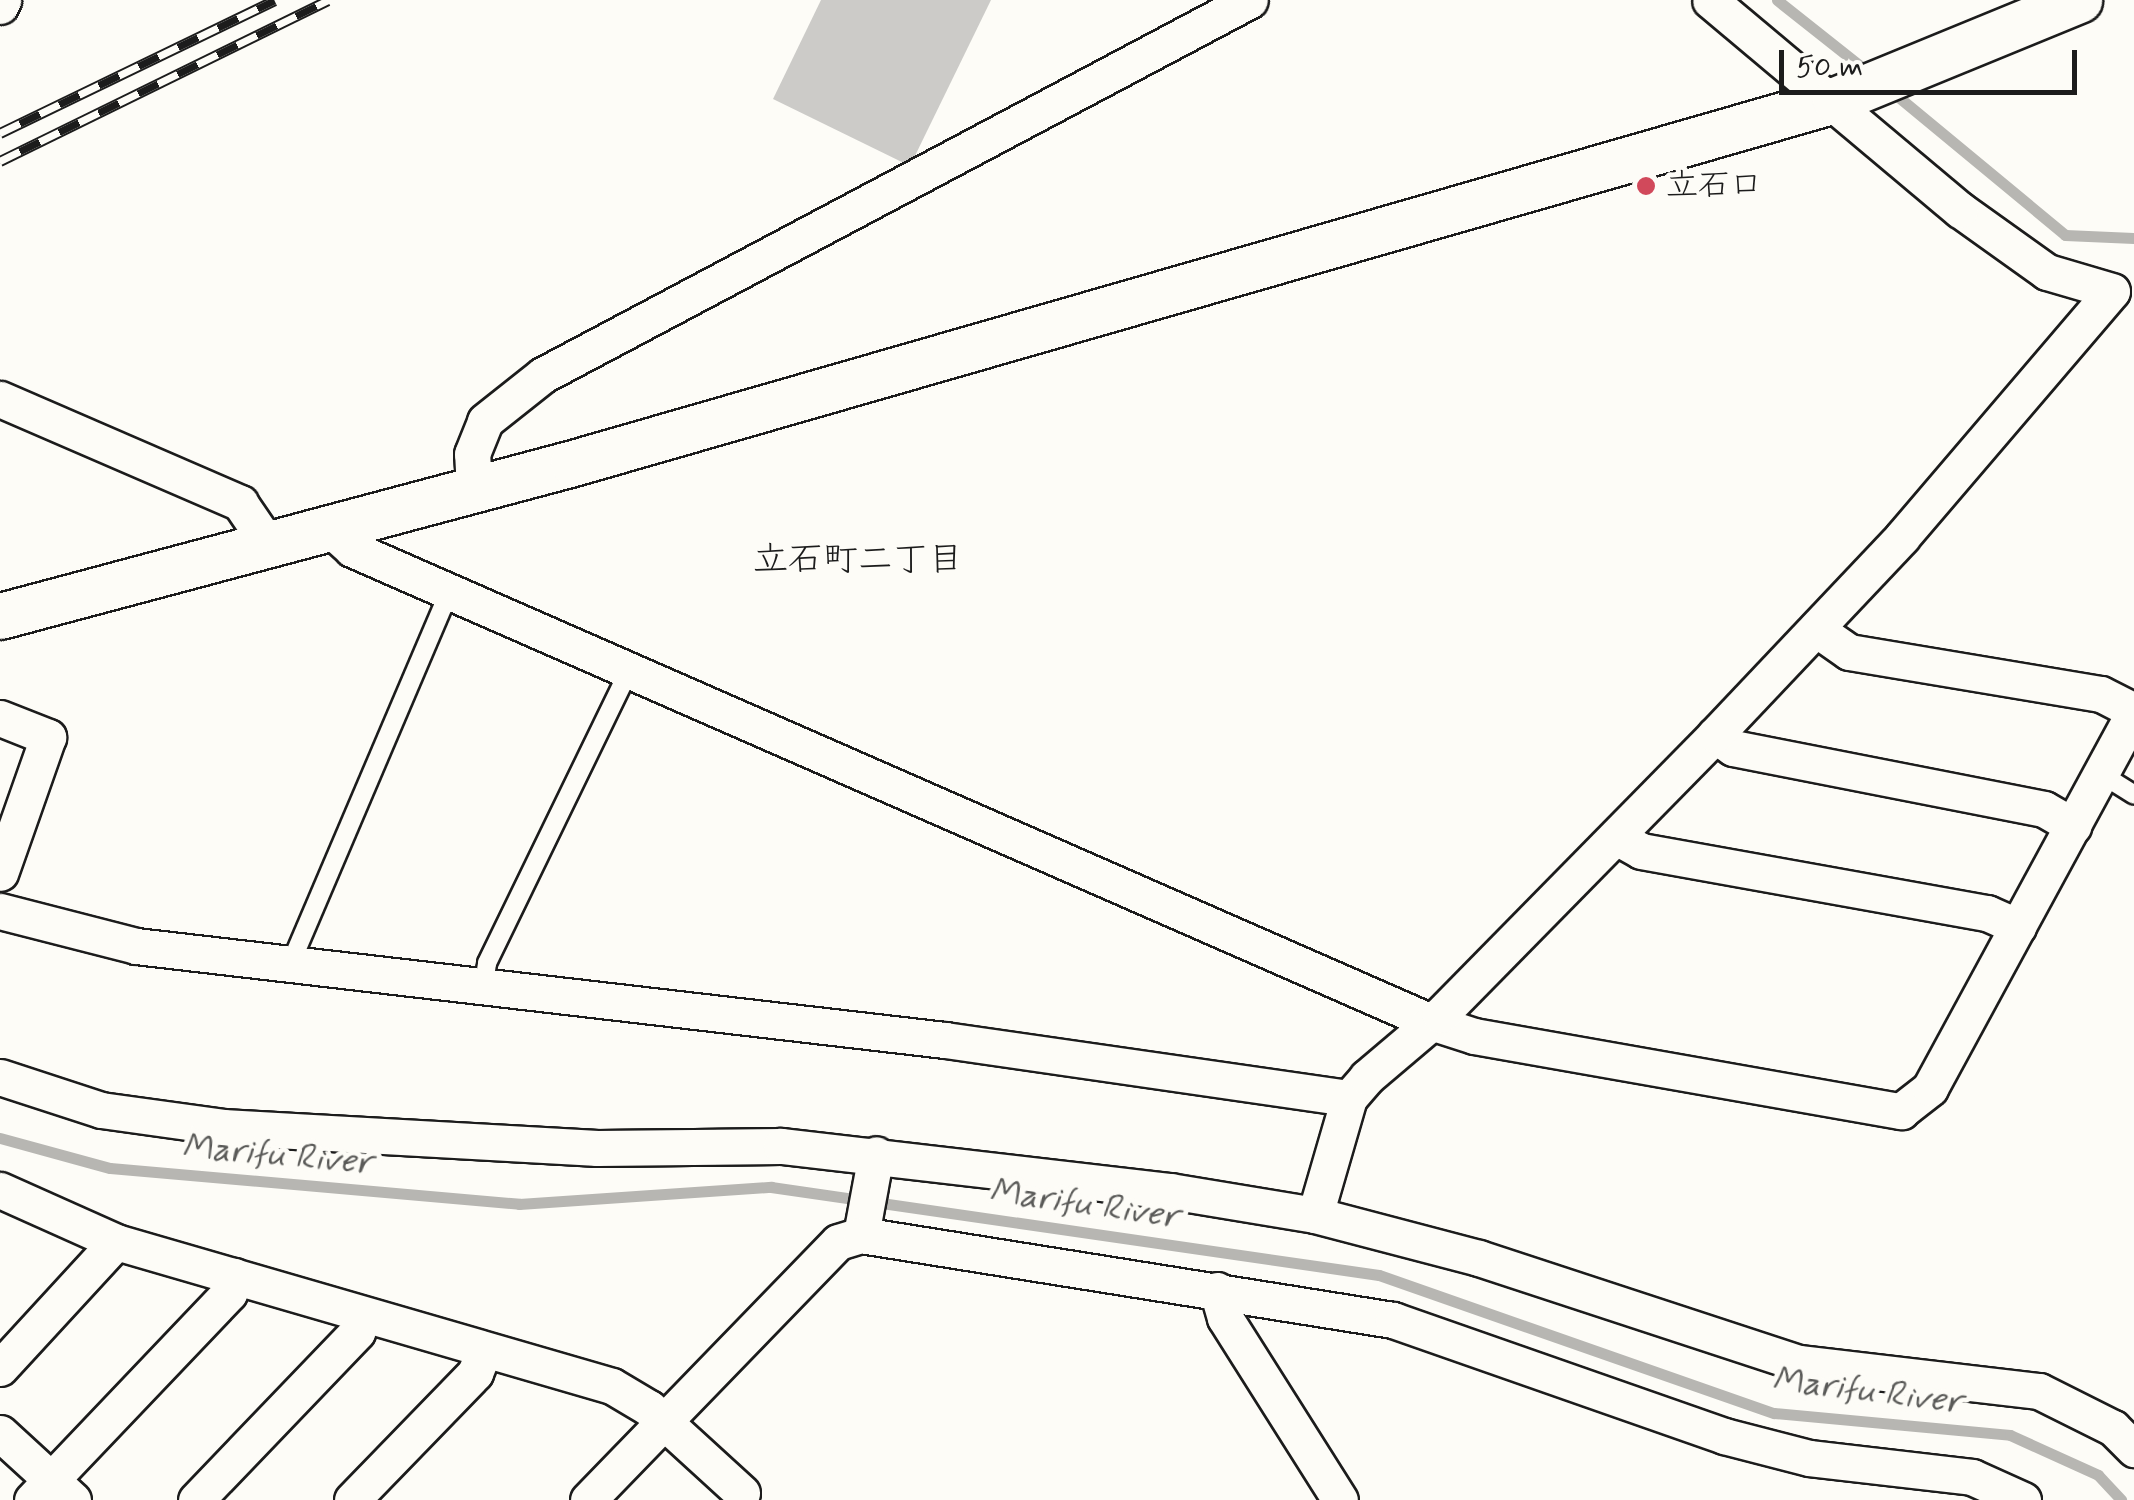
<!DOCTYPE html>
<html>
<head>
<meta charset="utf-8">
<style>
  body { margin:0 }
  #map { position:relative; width:2134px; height:1500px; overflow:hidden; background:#fdfcf7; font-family:Mynerve,"Klee One",sans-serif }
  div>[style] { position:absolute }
  .stream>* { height:11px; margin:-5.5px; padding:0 5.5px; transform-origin:5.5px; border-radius:5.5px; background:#b7b6b2 }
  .building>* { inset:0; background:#cccbc8 }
  .roads { filter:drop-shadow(2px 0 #1c1c1c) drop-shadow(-2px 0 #1c1c1c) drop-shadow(0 2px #1c1c1c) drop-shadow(0 -2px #1c1c1c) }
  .service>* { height:18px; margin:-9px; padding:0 9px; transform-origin:9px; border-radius:9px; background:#fdfcf7 }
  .minor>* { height:35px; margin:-17.5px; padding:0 17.5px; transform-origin:17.5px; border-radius:17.5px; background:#fdfcf7 }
  .tertiary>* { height:45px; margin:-22.5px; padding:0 22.5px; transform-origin:22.5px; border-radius:22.5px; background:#fdfcf7 }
  .rail>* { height:11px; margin-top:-5.5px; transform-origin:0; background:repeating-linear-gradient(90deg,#fdfcf7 0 22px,#1c1c1c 0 44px); box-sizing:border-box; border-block:2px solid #1c1c1c }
  .dots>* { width:28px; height:28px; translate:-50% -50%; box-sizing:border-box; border:5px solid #fdfcf7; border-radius:50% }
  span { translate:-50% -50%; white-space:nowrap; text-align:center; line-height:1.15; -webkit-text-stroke:10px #fdfcf7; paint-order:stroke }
  .poi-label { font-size:32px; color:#1c1c1c }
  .left { translate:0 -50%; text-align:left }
  .neighbourhood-label { font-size:35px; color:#1c1c1c }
  .water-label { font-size:35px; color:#5a5a58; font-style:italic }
  .scale { position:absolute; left:1779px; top:50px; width:298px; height:45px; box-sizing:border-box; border:5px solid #1c1c1c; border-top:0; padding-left:12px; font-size:30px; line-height:35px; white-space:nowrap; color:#1c1c1c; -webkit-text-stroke:8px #fdfcf7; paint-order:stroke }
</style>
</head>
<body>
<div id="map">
  <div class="stream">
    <i style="left:1777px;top:0;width:116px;rotate:38.4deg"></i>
    <i style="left:1890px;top:90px;width:227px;rotate:39.6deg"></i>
    <i style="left:2065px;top:235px;width:69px;rotate:2.5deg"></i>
    <i style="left:0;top:1138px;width:114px;rotate:15.3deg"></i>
    <i style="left:110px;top:1168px;width:411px;rotate:5deg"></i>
    <i style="left:519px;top:1204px;width:253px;rotate:-3.9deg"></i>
    <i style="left:771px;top:1187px;width:614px;rotate:8.24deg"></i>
    <i style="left:1379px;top:1275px;width:418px;rotate:19.3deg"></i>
    <i style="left:1774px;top:1413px;width:237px;rotate:5.3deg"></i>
    <i style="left:2010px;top:1435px;width:97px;rotate:24.4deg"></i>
    <i style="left:2098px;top:1475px;width:34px;rotate:47deg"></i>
  </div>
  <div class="building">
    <i style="clip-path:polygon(821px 0,991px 0,910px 166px,773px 99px)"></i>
  </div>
  <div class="roads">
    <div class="service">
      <i style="left:2101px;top:774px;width:39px;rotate:32deg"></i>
      <i style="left:290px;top:965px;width:405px;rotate:-66.9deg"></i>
      <i style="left:483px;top:989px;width:26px;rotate:-81deg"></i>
      <i style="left:487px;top:963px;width:325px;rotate:-64.1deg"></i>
    </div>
    <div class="minor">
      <i style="left:0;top:6px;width:7px;rotate:-63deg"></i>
      <i style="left:0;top:399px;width:262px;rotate:23.4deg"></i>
      <i style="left:240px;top:503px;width:50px;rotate:55.7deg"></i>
      <i style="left:474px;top:489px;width:35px;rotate:-93deg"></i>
      <i style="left:472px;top:454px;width:35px;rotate:-68deg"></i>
      <i style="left:485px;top:421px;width:74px;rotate:-38.4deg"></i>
      <i style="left:543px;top:375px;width:800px;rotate:-27.94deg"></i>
      <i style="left:329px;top:528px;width:31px;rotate:42deg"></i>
      <i style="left:352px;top:549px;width:1178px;rotate:23.67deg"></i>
      <i style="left:1431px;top:1022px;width:45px;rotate:18deg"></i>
      <i style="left:1474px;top:1036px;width:434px;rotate:10deg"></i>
      <i style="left:1901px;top:1111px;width:37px;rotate:-38deg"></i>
      <i style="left:1930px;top:1088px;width:427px;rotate:-61.5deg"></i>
      <i style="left:1816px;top:629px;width:40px;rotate:34.9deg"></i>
      <i style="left:1849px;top:652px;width:255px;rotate:9.5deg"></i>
      <i style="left:2101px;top:694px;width:37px;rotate:27deg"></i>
      <i style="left:0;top:718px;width:52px;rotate:21.6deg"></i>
      <i style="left:48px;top:737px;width:144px;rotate:109.4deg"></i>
      <i style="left:1715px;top:735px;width:22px;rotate:36deg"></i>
      <i style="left:1733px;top:748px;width:317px;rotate:11.1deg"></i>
      <i style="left:2044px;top:809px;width:34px;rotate:30deg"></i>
      <i style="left:1618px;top:838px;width:26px;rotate:29deg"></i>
      <i style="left:1641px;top:851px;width:352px;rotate:10.2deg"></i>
      <i style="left:1987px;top:913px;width:34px;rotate:24deg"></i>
      <i style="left:0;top:911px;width:140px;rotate:14.4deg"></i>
      <i style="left:136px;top:946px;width:814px;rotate:6.63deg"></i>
      <i style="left:945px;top:1040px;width:408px;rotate:8.2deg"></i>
      <i style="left:0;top:1077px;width:106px;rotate:18.1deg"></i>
      <i style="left:101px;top:1110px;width:123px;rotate:7.9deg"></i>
      <i style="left:223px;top:1127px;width:375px;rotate:3.2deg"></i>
      <i style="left:597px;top:1148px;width:184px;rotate:-0.6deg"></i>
      <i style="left:781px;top:1146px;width:392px;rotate:6.6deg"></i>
      <i style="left:1170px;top:1191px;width:147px;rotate:9.4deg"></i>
      <i style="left:1315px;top:1215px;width:170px;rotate:14.7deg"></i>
      <i style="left:1479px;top:1258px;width:337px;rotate:18.2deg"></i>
      <i style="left:1799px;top:1363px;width:242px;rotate:6.7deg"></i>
      <i style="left:2039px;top:1391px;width:83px;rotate:26.6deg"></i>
      <i style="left:2113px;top:1428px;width:30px;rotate:45deg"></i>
      <i style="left:0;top:1190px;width:127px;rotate:24.1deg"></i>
      <i style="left:116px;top:1242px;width:516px;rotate:16.19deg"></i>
      <i style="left:612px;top:1386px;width:43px;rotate:30.7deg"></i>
      <i style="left:649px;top:1408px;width:126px;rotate:42.4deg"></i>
      <i style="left:1315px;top:1215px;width:122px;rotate:-73.8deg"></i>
      <i style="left:1349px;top:1098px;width:28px;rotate:-49deg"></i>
      <i style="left:1367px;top:1077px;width:96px;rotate:-40.3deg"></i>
      <i style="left:1440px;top:1015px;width:392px;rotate:-45.5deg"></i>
      <i style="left:1715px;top:735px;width:272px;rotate:-46.6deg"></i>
      <i style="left:1902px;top:537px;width:323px;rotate:-49.5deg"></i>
      <i style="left:2112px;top:291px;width:68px;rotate:-163.7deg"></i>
      <i style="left:2047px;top:272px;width:107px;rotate:-144.5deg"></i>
      <i style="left:1960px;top:210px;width:326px;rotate:-140deg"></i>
      <i style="left:861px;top:1235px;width:82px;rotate:-79.5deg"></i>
      <i style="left:1217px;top:1290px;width:29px;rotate:74deg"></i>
      <i style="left:1225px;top:1318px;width:215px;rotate:57.7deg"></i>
      <i style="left:0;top:1368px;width:171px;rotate:-47.4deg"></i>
      <i style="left:0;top:1433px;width:99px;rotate:42.5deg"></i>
      <i style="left:32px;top:1500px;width:286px;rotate:-46.4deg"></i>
      <i style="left:229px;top:1293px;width:18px;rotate:-74deg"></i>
      <i style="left:196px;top:1500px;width:233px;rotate:-46.2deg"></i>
      <i style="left:357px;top:1332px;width:16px;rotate:-68deg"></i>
      <i style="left:352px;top:1500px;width:177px;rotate:-45.9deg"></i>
      <i style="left:475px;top:1373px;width:24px;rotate:-68deg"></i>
      <i style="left:588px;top:1500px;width:359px;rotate:-45.9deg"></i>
      <i style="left:838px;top:1242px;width:24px;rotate:-17deg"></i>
      <i style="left:861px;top:1235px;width:539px;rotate:9.08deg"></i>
      <i style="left:1393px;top:1320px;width:351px;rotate:19.3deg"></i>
      <i style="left:1724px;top:1436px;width:88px;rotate:14.5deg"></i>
      <i style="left:1809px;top:1458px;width:164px;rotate:6.6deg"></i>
      <i style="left:1972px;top:1477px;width:56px;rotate:24.3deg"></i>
    </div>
    <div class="tertiary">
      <i style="left:0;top:616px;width:593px;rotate:-14.95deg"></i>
      <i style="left:573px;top:463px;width:1313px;rotate:-16.05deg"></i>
      <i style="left:1835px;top:100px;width:264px;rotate:-22.3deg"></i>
    </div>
  </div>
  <div class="rail">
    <i style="left:0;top:133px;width:305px;rotate:-25.8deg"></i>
    <i style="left:0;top:161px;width:365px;rotate:-26.1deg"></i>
  </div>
  <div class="dots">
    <i style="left:1646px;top:186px;background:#d1495b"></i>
  </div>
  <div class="poi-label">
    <span class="left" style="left:1666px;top:186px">立石口</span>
  </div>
  <div class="neighbourhood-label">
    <span style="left:858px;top:560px">立石町二丁目</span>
  </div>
  <div class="water-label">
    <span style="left:277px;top:1155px;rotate:5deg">Marifu River</span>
    <span style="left:1084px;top:1204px;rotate:8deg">Marifu River</span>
    <span style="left:1867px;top:1391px;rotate:7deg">Marifu River</span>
  </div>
  <div class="scale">50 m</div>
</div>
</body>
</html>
